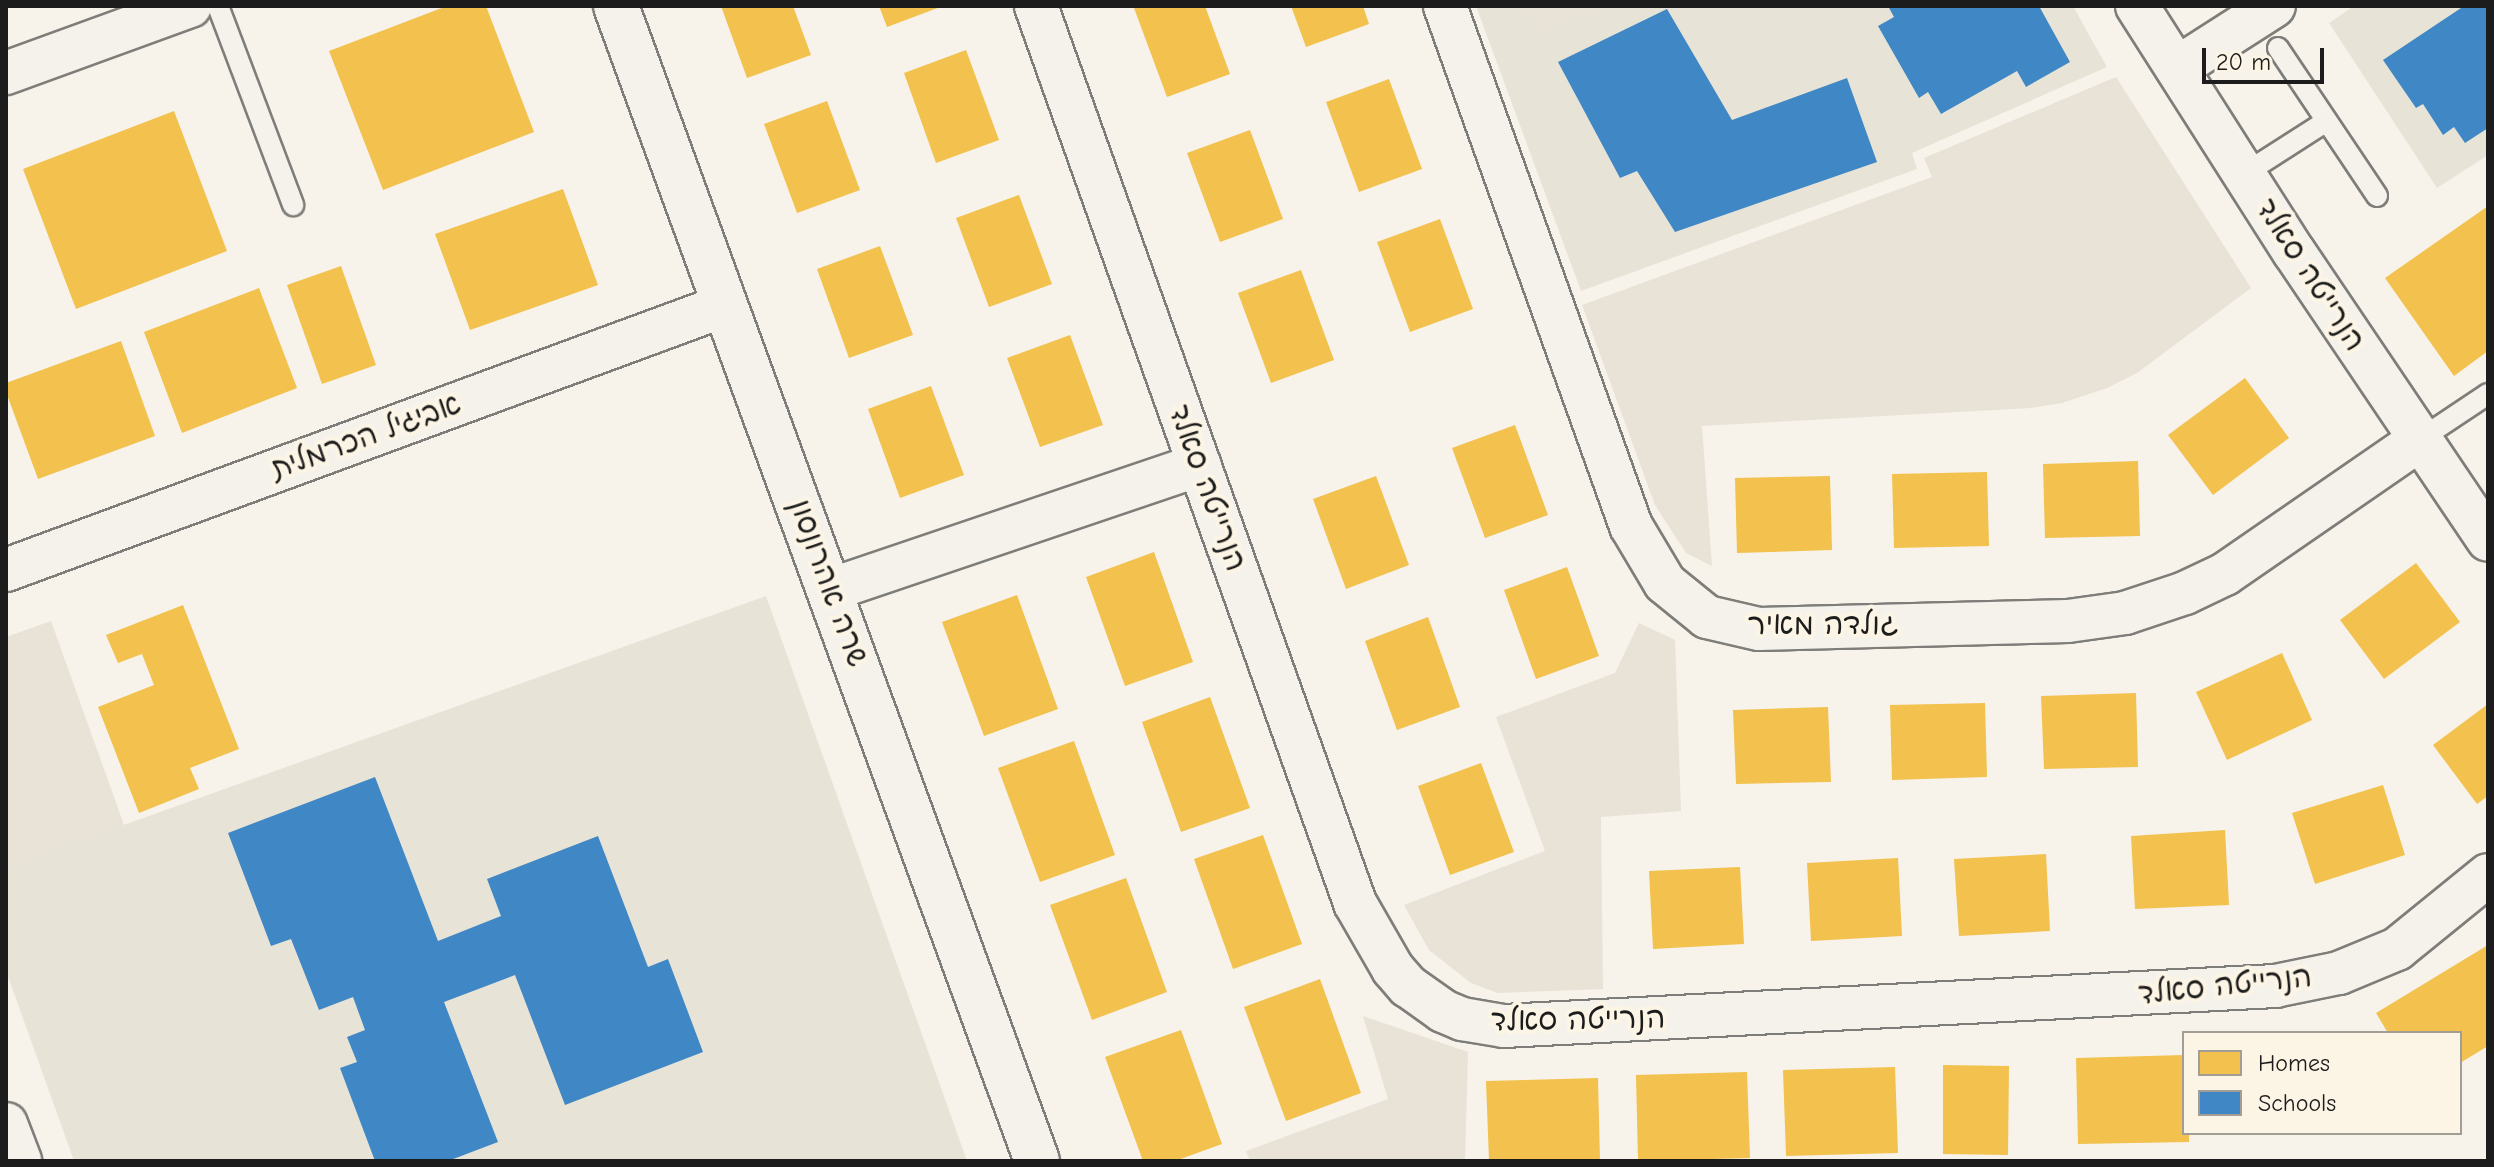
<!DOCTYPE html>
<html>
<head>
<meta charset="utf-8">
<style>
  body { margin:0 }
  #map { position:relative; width:2494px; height:1167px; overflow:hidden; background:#f7f3ea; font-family:"Comic Neue","Playpen Sans Hebrew",sans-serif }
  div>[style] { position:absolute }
  .built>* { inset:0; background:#e8e3d7 }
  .green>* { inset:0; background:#e8e2d7 }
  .homes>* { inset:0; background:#f2c14e }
  .schools>* { inset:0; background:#3f88c5 }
  .roads { filter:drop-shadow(2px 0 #7f7d79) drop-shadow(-2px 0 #7f7d79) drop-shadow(0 2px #7f7d79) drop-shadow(0 -2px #7f7d79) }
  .service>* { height:20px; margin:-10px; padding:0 10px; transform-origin:10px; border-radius:10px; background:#f5f2ec }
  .minor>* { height:42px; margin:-21px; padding:0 21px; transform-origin:21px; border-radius:21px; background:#f5f2ec }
  .tertiary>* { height:44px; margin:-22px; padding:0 22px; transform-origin:22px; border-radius:22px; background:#f5f2ec }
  span { translate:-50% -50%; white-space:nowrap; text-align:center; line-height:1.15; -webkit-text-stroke:8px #fcf5e5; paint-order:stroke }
  .street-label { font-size:30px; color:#1c1c1c }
  .frame { position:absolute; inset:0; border:8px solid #1c1c1c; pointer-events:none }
  .legend { position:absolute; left:2182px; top:1031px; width:280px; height:104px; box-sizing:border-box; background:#fcf5e5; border:2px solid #a29e95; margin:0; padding:10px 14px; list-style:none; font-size:24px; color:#1c1c1c }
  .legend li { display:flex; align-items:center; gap:16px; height:40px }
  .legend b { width:40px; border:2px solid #a29e95 }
  .scale { position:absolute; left:2202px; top:48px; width:122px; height:36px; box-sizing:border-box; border:4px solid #1c1c1c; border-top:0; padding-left:10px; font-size:24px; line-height:28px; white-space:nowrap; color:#1c1c1c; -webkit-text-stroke:6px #fcf5e5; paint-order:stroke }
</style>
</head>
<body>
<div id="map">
  <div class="built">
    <i style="clip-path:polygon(1476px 6px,2073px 6px,2107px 67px,1912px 153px,1917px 169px,1581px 291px)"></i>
    <i style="clip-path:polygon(2354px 6px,2488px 6px,2488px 155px,2437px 188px,2329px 23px)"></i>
    <i style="clip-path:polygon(766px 596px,967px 1161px,74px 1161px,6px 971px,6px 867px)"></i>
  </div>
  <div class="green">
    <i style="clip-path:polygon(1524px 6px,1608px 6px,1534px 33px)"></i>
    <i style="clip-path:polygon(2116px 77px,2251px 288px,2137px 373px,2107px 388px,2062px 403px,2031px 408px,1702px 426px,1712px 566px,1686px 553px,1655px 505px,1582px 305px,1932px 177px,1924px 158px)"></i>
    <i style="clip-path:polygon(51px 621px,124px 825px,6px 867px,6px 637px)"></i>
    <i style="clip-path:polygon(1639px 623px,1675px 640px,1681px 811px,1601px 817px,1603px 989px,1498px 993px,1471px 983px,1429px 950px,1404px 905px,1545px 851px,1496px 717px,1615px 673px)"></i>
    <i style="clip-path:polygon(1363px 1016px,1468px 1052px,1465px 1161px,1250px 1161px,1246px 1151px,1388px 1099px)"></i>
  </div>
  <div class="homes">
    <i style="clip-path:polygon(447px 6px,486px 6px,534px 132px,383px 190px,329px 51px)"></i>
    <i style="clip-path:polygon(721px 6px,793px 6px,811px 55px,747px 78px)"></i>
    <i style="clip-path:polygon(879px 6px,943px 6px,887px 27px)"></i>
    <i style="clip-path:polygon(1140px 6px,1205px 6px,1230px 74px,1167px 97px,1134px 8px)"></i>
    <i style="clip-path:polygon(1291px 6px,1363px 6px,1369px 24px,1306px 47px)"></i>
    <i style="clip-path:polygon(966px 50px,999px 140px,936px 163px,904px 73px)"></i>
    <i style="clip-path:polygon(1389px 79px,1422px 169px,1359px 192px,1326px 102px)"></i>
    <i style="clip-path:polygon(827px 101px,860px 190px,797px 213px,764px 124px)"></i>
    <i style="clip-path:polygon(174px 111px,227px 251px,76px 309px,23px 169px)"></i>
    <i style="clip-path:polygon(1250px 130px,1283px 219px,1220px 242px,1187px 153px)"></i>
    <i style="clip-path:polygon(563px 189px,598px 285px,470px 330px,435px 234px)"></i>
    <i style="clip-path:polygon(1019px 195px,1052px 284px,989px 307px,956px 218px)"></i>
    <i style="clip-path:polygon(2488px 206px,2488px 351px,2454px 376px,2385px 278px)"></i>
    <i style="clip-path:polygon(1440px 219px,1473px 309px,1410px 332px,1377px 242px)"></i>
    <i style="clip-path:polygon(880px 246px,913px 335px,849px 358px,817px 269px)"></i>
    <i style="clip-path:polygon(341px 266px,376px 365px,322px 384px,287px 285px)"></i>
    <i style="clip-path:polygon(1301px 270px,1334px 360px,1271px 383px,1238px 293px)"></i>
    <i style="clip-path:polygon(259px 288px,297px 388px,182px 433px,144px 332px)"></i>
    <i style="clip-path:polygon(1070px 335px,1103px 425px,1040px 447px,1007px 358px)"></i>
    <i style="clip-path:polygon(121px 341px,155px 436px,38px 479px,6px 392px,6px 383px)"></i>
    <i style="clip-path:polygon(2245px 378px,2289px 438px,2213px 495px,2168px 435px)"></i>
    <i style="clip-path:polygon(931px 386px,964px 475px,900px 498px,868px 409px)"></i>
    <i style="clip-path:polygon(1515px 425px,1548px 515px,1485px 538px,1452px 448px)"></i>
    <i style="clip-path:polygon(2138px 461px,2140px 536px,2045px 538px,2043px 464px)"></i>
    <i style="clip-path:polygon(1987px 472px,1989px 546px,1894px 548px,1892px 474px)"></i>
    <i style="clip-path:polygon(1376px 476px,1409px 565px,1346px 589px,1313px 499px)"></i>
    <i style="clip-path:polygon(1830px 476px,1832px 550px,1737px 553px,1735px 478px)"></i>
    <i style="clip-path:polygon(1154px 552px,1193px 662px,1125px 686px,1086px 577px)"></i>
    <i style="clip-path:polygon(2416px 563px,2460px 622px,2384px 679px,2340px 620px)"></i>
    <i style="clip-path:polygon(1567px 567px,1599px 656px,1536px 679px,1504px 590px)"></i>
    <i style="clip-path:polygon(1017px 595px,1058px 709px,984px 736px,942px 622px)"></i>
    <i style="clip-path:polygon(183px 605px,239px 749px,190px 768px,199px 789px,139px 813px,98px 707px,154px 685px,142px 654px,118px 663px,106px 635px)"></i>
    <i style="clip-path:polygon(1428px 617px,1460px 707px,1397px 730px,1365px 641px)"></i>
    <i style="clip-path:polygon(2282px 653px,2312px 720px,2227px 760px,2196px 692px)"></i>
    <i style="clip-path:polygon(2136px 693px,2138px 767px,2044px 769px,2041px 696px)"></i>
    <i style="clip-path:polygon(1210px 697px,1250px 808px,1181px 832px,1142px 722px)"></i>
    <i style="clip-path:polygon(1985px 703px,1987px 777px,1892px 780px,1890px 705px)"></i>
    <i style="clip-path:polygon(2488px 704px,2488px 796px,2477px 804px,2433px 745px)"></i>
    <i style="clip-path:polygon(1828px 707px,1831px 782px,1736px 784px,1733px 710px)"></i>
    <i style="clip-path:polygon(1074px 741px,1115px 855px,1040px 882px,998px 768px)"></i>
    <i style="clip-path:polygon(1481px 763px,1514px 852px,1450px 875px,1418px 786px)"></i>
    <i style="clip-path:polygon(2383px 785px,2405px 855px,2315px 884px,2292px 813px)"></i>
    <i style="clip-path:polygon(2225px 830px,2229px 905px,2135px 909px,2131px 836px)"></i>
    <i style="clip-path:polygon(1263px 835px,1302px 944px,1233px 969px,1194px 859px)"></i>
    <i style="clip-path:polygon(2046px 854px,2050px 931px,1959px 936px,1954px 859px)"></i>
    <i style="clip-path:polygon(1898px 858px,1902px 936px,1811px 941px,1807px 863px)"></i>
    <i style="clip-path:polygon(1740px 867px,1744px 944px,1653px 949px,1649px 871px)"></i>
    <i style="clip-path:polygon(1126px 878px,1167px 992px,1092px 1020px,1050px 905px)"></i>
    <i style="clip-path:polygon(2488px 945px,2488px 1046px,2460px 1063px,2460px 1033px,2388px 1033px,2376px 1013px)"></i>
    <i style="clip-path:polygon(1320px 979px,1361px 1093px,1286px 1121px,1244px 1007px)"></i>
    <i style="clip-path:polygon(1181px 1030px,1222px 1144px,1175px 1161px,1143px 1161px,1105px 1057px)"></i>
    <i style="clip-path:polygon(2184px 1055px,2184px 1133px,2189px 1133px,2189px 1142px,2078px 1144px,2076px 1058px)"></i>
    <i style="clip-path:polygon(1943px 1065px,2009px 1066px,2008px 1155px,1943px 1154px)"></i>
    <i style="clip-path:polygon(1895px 1067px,1898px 1153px,1786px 1156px,1783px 1070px)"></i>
    <i style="clip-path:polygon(1747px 1072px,1750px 1158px,1638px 1161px,1636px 1075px)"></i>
    <i style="clip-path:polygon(1598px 1078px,1600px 1161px,1489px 1161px,1486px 1081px)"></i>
  </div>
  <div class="schools">
    <i style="clip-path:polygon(1888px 6px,2039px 6px,2070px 62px,2026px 87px,2017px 71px,1941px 114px,1928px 92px,1919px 98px,1878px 26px,1894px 17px)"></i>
    <i style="clip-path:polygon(2464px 6px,2488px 6px,2488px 128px,2465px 143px,2454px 127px,2443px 135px,2423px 104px,2416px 108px,2383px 60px)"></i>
    <i style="clip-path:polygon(1667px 9px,1732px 120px,1847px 78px,1877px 162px,1675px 232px,1637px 171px,1620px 178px,1558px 62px)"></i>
    <i style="clip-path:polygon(375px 777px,438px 941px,501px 916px,487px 879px,598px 836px,648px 967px,668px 959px,703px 1052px,565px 1105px,515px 975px,444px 1002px,498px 1142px,448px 1161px,375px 1161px,340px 1068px,357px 1062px,347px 1037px,365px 1030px,353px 997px,319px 1010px,291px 939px,271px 946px,228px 833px)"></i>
  </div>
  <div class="roads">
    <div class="service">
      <i style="left:218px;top:6px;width:213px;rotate:69.3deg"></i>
      <i style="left:2278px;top:48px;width:178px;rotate:56.2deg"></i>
      <i style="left:2244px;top:174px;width:98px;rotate:-32.6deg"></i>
      <i style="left:2419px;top:440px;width:83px;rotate:-33.7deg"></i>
    </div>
    <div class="minor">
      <i style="left:1036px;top:6px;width:952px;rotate:70.42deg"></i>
      <i style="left:1355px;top:903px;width:76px;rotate:60.1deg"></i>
      <i style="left:1393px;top:969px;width:23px;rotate:49deg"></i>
      <i style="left:1408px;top:986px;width:43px;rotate:35.5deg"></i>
      <i style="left:1443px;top:1011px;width:21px;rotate:23deg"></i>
      <i style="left:1462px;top:1019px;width:43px;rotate:9.5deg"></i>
      <i style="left:1504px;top:1026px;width:772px;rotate:-2.97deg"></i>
      <i style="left:2275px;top:986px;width:65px;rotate:-11.5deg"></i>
      <i style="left:2339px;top:973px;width:63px;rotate:-22.5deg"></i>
      <i style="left:2397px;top:949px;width:117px;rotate:-39.1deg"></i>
      <i style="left:1445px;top:6px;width:552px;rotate:70.32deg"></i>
      <i style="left:1631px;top:526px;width:66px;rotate:59.2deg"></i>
      <i style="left:1665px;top:583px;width:54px;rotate:39deg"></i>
      <i style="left:1707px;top:617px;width:53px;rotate:13deg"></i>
      <i style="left:1759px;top:629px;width:309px;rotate:-1.5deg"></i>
      <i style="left:2068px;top:621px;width:58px;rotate:-8deg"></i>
      <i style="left:2125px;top:613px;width:63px;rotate:-18.4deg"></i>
      <i style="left:2185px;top:593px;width:44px;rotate:-25.4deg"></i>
      <i style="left:2225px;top:574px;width:236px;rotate:-34.6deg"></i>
      <i style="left:2137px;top:6px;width:292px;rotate:57.5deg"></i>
      <i style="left:2294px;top:252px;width:347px;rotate:56deg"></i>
      <i style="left:2177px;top:68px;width:115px;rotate:-32.6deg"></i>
      <i style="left:6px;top:73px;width:196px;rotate:-20deg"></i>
      <i style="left:6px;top:570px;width:767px;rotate:-20.21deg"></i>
      <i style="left:830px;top:590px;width:390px;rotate:-18.7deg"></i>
      <i style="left:6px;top:1124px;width:40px;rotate:69deg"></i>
    </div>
    <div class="tertiary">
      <i style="left:616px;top:6px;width:1229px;rotate:69.97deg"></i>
    </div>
  </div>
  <div class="street-label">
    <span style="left:2310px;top:275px;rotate:57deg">הנרייטה סאלד</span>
    <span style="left:366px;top:437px;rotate:-20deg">אביגיל הכרמלית</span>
    <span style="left:1207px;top:488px;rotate:70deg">הנרייטה סאלד</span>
    <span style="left:828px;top:583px;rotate:70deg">שרה אהרונסון</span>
    <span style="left:1823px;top:625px">גולדה מאיר</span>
    <span style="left:2225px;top:986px;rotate:-6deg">הנרייטה סאלד</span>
    <span style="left:1578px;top:1020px;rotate:-1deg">הנרייטה סאלד</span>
  </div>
  <div class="frame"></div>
  <ul class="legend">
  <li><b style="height:22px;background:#f2c14e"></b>Homes</li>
  <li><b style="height:22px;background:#3f88c5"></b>Schools</li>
  </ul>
  <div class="scale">20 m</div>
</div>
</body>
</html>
